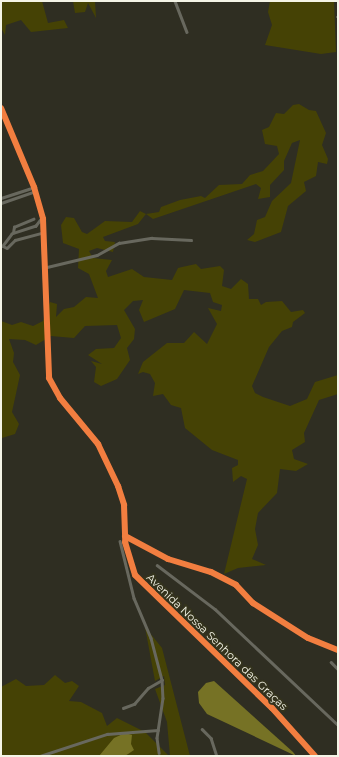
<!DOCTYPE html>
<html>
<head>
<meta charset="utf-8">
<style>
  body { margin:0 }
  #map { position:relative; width:339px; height:757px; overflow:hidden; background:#2f2e22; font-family:Montserrat,sans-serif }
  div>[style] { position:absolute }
  .green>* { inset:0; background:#454205 }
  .water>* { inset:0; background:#767225 }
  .street>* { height:2.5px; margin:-1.25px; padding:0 1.25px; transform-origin:1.25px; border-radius:1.25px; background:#68685e }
  .secondary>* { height:3.5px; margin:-1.75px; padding:0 1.75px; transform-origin:1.75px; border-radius:1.75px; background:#666559 }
  .cycleway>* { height:6px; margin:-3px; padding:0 3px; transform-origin:3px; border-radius:3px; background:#f27e40 }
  span { translate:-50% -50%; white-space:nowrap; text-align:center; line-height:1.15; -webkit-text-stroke:4px #34331d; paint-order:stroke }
  .street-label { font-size:11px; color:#f4f4e6 }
  .frame { position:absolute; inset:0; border:2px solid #f4f4e6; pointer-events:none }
</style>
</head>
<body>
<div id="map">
  <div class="green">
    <i style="clip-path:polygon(1px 1px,42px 1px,48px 23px,64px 20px,68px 28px,31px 32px,21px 20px,6px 25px,5px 35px,1px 28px)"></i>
    <i style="clip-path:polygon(73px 1px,95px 1px,96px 18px,88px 3px,85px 12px,75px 13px)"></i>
    <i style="clip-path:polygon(270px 1px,334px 1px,336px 52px,321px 54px,265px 45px,272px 25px,268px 12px)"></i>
    <i style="clip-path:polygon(299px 104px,309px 110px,316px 111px,326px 133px,322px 145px,328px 159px,327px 164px,318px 162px,316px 176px,304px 182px,306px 191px,288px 206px,281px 232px,255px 242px,247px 240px,254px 234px,257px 220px,265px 217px,272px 201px,291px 183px,300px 140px,292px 143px,284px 161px,284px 170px,270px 185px,270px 197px,258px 199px,261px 188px,256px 184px,153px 219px,146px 214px,138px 224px,103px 237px,105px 241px,115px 242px,113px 252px,97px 248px,89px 251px,93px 258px,112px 260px,106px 271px,108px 277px,132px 269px,144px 277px,172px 280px,178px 268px,182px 267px,196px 264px,201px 269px,220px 266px,224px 270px,222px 286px,231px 289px,241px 279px,248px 284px,249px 299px,258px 299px,261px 305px,266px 302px,282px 301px,291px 312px,303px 310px,305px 313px,293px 322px,292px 327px,282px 331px,269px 347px,252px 386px,255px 393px,263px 397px,290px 406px,307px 399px,315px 382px,338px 375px,338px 394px,319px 400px,304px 433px,305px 442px,292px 450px,294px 459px,308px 464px,296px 471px,280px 469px,277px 493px,258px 513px,255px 529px,258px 545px,252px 559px,266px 565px,238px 568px,224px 574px,247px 479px,241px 476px,233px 482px,232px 468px,238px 465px,238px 460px,212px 450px,185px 428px,181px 408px,171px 405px,163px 394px,153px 396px,155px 383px,150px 374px,143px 372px,138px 374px,143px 362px,167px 343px,184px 343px,194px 332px,207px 344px,217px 324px,208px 308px,221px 311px,222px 305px,213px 302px,210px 293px,184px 290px,175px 309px,144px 322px,139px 310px,143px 300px,133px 301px,124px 310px,135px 329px,134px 339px,127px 348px,130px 360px,117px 379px,101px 386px,94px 382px,96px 367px,91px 361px,102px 364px,88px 355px,96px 349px,114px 348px,121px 338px,117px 325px,85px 326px,74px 338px,51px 336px,36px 345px,25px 340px,9px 339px,14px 353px,13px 362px,20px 375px,12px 412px,19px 424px,15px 434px,2px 438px,1px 444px,1px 321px,12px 325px,21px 322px,33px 326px,43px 321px,50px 302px,57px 304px,56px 317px,64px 309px,74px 307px,86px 297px,98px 298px,89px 274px,78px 268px,79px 249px,63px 243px,61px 225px,66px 217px,74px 218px,82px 232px,87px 234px,105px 221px,132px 222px,140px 211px,146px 214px,159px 212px,161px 207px,180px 200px,201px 196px,205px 198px,219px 185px,242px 184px,250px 175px,263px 171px,279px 154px,277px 146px,265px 144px,262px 130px,269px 127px,276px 113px,284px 114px,293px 105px)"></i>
    <i style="clip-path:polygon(145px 627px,162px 648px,190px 756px,170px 756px,167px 722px,155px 689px,165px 685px,164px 676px,155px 681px)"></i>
    <i style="clip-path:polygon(55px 675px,65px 683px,72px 681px,79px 686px,69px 701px,81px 702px,102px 713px,107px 726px,117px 718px,145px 732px,169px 756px,1px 756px,1px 687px,16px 679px,26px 686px,44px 685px)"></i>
  </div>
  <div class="water">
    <i style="clip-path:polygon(214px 681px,293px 752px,296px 756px,207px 714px,199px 703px,198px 692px,206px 683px)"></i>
    <i style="clip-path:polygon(125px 733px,132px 735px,131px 744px,134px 750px,125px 756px,99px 756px,114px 738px)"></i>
  </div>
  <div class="street">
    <i style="left:175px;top:1px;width:33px;rotate:69deg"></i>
    <i style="left:337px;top:17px;width:1px"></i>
    <i style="left:1px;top:198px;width:35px;rotate:-18deg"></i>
    <i style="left:1px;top:203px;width:36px;rotate:-19deg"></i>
    <i style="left:42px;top:218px;width:10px;rotate:127deg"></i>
    <i style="left:36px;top:226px;width:25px;rotate:162deg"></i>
    <i style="left:12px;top:234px;width:15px;rotate:127deg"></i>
    <i style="left:3px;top:246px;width:4px;rotate:27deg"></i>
    <i style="left:7px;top:248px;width:11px;rotate:-45deg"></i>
    <i style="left:15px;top:240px;width:30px;rotate:-15deg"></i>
    <i style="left:13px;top:233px;width:6px;rotate:-81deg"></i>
    <i style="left:14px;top:227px;width:21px;rotate:-23deg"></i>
    <i style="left:47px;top:267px;width:51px;rotate:-13.5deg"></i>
    <i style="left:97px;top:255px;width:25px;rotate:-29deg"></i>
    <i style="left:119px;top:243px;width:33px;rotate:-9deg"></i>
    <i style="left:152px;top:238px;width:39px;rotate:3deg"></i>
    <i style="left:125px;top:536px;width:49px;rotate:28.1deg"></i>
    <i style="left:168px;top:559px;width:45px;rotate:16.8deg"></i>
    <i style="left:211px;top:572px;width:28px;rotate:27deg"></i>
    <i style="left:236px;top:585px;width:25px;rotate:47deg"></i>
    <i style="left:253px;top:603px;width:65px;rotate:32.5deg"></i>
    <i style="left:308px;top:638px;width:32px;rotate:22deg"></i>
    <i style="left:120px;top:541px;width:59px;rotate:76.2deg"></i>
    <i style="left:134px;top:598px;width:43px;rotate:67deg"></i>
    <i style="left:151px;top:638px;width:43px;rotate:75.3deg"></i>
    <i style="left:162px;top:680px;width:18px;rotate:87deg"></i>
    <i style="left:163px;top:698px;width:40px;rotate:98.5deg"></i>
    <i style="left:157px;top:738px;width:15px;rotate:82deg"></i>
    <i style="left:157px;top:565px;width:73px;rotate:37.2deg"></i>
    <i style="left:215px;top:609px;width:169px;rotate:43.3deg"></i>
    <i style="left:331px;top:662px;width:10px;rotate:45deg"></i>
    <i style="left:123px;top:708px;width:12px;rotate:-20deg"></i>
    <i style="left:134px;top:704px;width:21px;rotate:-49deg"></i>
    <i style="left:148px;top:688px;width:16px;rotate:-30deg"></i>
    <i style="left:202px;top:729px;width:13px;rotate:45deg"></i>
    <i style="left:211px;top:738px;width:19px;rotate:72deg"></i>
    <i style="left:40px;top:756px;width:71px;rotate:-18.2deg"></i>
    <i style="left:107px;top:734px;width:51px;rotate:-4.5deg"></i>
  </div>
  <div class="secondary">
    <i style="left:1px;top:108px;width:86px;rotate:67.3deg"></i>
    <i style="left:34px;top:187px;width:33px;rotate:74deg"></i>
    <i style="left:43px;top:219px;width:159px;rotate:87.8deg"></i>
    <i style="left:49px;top:378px;width:23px;rotate:61deg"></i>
    <i style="left:60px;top:398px;width:60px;rotate:50.4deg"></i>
    <i style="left:98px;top:444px;width:47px;rotate:64.5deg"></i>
    <i style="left:118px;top:486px;width:20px;rotate:72deg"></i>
    <i style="left:124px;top:505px;width:37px;rotate:88deg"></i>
    <i style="left:125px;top:542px;width:34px;rotate:73deg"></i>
    <i style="left:135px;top:575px;width:191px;rotate:44.2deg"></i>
    <i style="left:272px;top:708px;width:64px;rotate:48.1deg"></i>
  </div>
  <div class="cycleway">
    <i style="left:1px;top:108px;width:86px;rotate:67.3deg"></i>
    <i style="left:34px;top:187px;width:33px;rotate:74deg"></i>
    <i style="left:43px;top:219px;width:159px;rotate:87.8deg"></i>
    <i style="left:49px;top:378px;width:23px;rotate:61deg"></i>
    <i style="left:60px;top:398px;width:60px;rotate:50.4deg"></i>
    <i style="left:98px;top:444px;width:47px;rotate:64.5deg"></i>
    <i style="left:118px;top:486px;width:20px;rotate:72deg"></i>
    <i style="left:124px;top:505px;width:37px;rotate:88deg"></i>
    <i style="left:125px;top:542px;width:34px;rotate:73deg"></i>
    <i style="left:135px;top:575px;width:191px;rotate:44.2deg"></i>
    <i style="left:272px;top:708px;width:64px;rotate:48.1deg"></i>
    <i style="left:125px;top:536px;width:49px;rotate:28.1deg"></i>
    <i style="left:168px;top:559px;width:45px;rotate:16.8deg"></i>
    <i style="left:211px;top:572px;width:28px;rotate:27deg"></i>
    <i style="left:236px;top:585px;width:25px;rotate:47deg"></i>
    <i style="left:253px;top:603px;width:65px;rotate:32.5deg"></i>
    <i style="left:308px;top:638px;width:32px;rotate:22deg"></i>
  </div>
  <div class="street-label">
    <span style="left:217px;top:642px;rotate:44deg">Avenida Nossa Senhora das Graças</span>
  </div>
  <div class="frame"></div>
</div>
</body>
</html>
